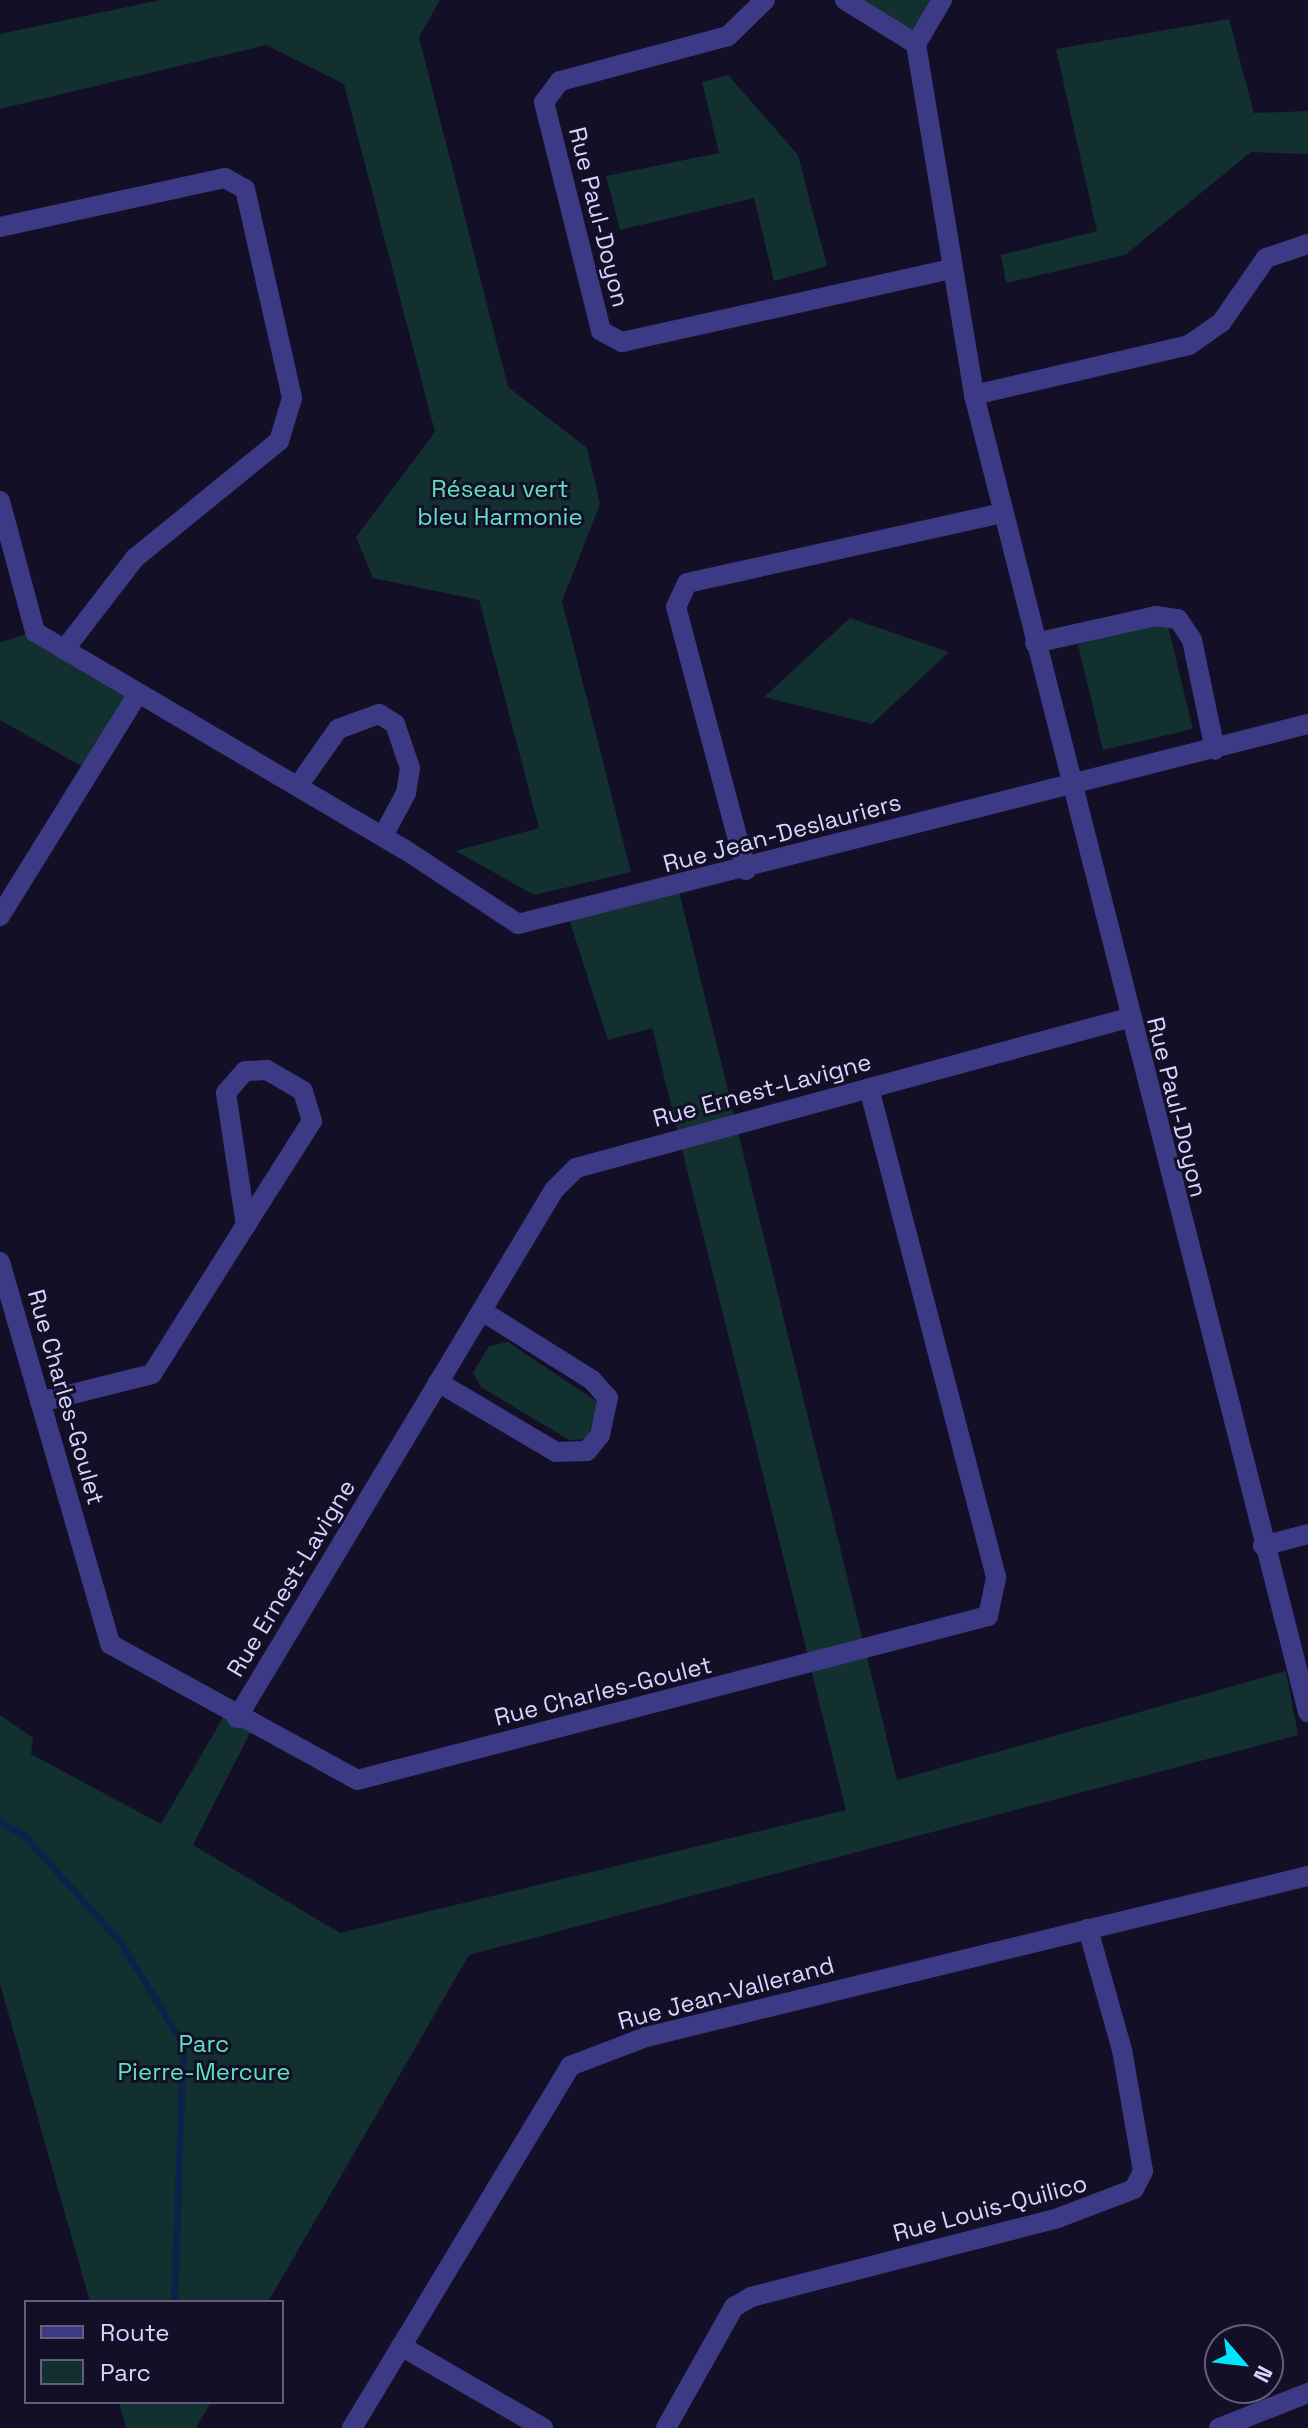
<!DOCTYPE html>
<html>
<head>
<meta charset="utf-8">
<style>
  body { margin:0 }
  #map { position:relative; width:1308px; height:2428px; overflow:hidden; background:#130f26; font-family:"Space Grotesk",sans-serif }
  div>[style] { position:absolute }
  .green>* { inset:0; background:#12302f }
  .stream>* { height:7px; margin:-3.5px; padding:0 3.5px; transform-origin:3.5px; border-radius:3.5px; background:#0c2248 }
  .minor>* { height:20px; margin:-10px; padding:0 10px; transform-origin:10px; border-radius:10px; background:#3d3a85 }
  span { translate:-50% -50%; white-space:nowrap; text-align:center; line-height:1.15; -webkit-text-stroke:6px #130f26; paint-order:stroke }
  .street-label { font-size:24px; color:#d9d4ff }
  .park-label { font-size:24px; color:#5fe0c0 }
  .legend { position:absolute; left:24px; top:2300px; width:260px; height:104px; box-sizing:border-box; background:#130f26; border:2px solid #625e7d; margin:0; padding:10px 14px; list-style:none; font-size:24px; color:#d9d4ff }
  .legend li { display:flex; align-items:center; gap:16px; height:40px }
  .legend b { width:40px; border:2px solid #625e7d }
  .north { position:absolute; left:1204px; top:2324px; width:80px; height:80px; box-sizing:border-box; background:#130f26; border:2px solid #625e7d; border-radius:50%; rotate:118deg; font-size:22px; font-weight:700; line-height:32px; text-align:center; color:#d9d4ff }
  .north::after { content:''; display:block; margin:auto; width:28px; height:36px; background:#00e5ff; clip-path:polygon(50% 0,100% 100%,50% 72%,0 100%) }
</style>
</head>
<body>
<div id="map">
  <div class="green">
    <i style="clip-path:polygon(160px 0,440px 0,419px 37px,508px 387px,587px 448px,600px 504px,562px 601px,631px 872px,534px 895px,456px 851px,539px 828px,479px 600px,373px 578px,356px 537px,435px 432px,344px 84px,266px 45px,0 109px,0 34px)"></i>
    <i style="clip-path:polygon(845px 0,942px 0,916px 44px)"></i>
    <i style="clip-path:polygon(1229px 19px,1254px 113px,1308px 111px,1308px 154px,1251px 152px,1125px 255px,1006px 283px,1001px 255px,1097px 231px,1056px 49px)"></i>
    <i style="clip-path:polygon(728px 75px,798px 155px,827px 266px,774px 281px,754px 198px,620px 230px,606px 176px,719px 153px,702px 82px)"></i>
    <i style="clip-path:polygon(850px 618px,949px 652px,872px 724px,764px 697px)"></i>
    <i style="clip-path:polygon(1167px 622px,1193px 729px,1103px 750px,1078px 644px)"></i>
    <i style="clip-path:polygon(35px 632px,137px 695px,90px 771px,0 720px,0 642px)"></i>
    <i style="clip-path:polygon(678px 887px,897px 1780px,1286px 1671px,1298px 1735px,469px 1955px,268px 2302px,90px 2302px,0 1984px,0 1715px,33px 1738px,31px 1754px,161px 1824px,224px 1716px,251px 1731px,193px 1845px,340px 1933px,846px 1810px,652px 1028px,608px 1040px,568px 916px)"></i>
    <i style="clip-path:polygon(508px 1342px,599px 1403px,587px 1439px,569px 1440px,481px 1387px,473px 1373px,489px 1346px)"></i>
    <i style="clip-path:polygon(119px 2402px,211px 2402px,196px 2428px,126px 2428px)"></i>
  </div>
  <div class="stream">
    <i style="left:0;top:1823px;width:25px;rotate:26deg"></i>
    <i style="left:23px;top:1834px;width:147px;rotate:48deg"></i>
    <i style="left:121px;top:1943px;width:119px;rotate:58.5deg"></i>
    <i style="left:183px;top:2044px;width:258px;rotate:92deg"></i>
  </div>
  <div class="minor">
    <i style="left:765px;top:0;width:52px;rotate:135.8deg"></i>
    <i style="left:728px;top:36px;width:174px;rotate:165deg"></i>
    <i style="left:560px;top:81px;width:26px;rotate:127deg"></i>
    <i style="left:544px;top:102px;width:236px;rotate:76deg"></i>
    <i style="left:601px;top:331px;width:24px;rotate:28deg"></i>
    <i style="left:622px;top:342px;width:337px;rotate:-12.5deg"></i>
    <i style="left:845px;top:0;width:84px;rotate:31.8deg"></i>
    <i style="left:942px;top:0;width:51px;rotate:120.6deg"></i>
    <i style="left:916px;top:44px;width:356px;rotate:80.6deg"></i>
    <i style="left:974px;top:395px;width:1359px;rotate:75.77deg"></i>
    <i style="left:0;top:227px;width:230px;rotate:-12.3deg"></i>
    <i style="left:225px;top:178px;width:23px;rotate:29deg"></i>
    <i style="left:245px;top:189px;width:214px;rotate:77.3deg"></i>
    <i style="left:292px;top:398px;width:45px;rotate:106.8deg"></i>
    <i style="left:279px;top:441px;width:186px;rotate:140.9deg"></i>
    <i style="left:135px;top:558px;width:116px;rotate:127.7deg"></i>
    <i style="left:974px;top:395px;width:221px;rotate:-13.1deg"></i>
    <i style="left:1189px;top:345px;width:39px;rotate:-35deg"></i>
    <i style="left:1221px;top:323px;width:79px;rotate:-55.3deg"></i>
    <i style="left:1266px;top:258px;width:44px;rotate:-18.4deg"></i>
    <i style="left:0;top:501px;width:136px;rotate:75deg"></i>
    <i style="left:35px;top:632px;width:428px;rotate:30.5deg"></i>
    <i style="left:404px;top:849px;width:136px;rotate:33.3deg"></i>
    <i style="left:518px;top:924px;width:815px;rotate:-14.21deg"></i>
    <i style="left:1035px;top:643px;width:124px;rotate:-12.6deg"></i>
    <i style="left:1156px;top:616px;width:22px;rotate:8deg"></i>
    <i style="left:1178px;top:619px;width:25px;rotate:56deg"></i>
    <i style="left:1192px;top:640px;width:112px;rotate:78.2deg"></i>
    <i style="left:298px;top:786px;width:70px;rotate:-54.9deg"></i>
    <i style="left:338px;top:729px;width:44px;rotate:-20.1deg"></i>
    <i style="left:379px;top:714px;width:19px;rotate:32deg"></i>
    <i style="left:395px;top:724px;width:46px;rotate:71.2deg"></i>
    <i style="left:410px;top:768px;width:25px;rotate:99deg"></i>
    <i style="left:406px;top:793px;width:49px;rotate:118.1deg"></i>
    <i style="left:746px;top:870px;width:272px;rotate:-104.9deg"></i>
    <i style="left:676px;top:607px;width:26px;rotate:-65deg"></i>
    <i style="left:687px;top:583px;width:323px;rotate:-12.5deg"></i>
    <i style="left:0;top:916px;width:260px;rotate:-58.2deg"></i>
    <i style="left:0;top:1262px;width:398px;rotate:73.9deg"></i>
    <i style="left:110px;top:1644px;width:282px;rotate:28.8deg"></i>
    <i style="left:357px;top:1780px;width:652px;rotate:-14.57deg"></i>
    <i style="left:988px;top:1616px;width:40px;rotate:-78deg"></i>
    <i style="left:996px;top:1577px;width:505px;rotate:-104.56deg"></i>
    <i style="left:438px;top:1382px;width:137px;rotate:30.7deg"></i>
    <i style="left:556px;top:1452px;width:31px;rotate:-2deg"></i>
    <i style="left:587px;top:1451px;width:21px;rotate:-51deg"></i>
    <i style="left:600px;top:1435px;width:38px;rotate:-78deg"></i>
    <i style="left:608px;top:1398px;width:24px;rotate:-132deg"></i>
    <i style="left:592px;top:1380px;width:130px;rotate:-147.9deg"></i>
    <i style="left:40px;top:1402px;width:115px;rotate:-14deg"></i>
    <i style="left:152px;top:1374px;width:176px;rotate:-57.8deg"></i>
    <i style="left:246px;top:1225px;width:123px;rotate:-57.6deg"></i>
    <i style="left:312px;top:1121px;width:31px;rotate:-107deg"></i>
    <i style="left:303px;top:1091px;width:42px;rotate:-149.7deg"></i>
    <i style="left:267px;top:1070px;width:22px;rotate:177deg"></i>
    <i style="left:245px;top:1071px;width:29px;rotate:131deg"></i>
    <i style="left:226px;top:1093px;width:134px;rotate:81.4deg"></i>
    <i style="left:1263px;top:1546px;width:47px;rotate:-14.9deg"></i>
    <i style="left:237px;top:1718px;width:616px;rotate:-59.02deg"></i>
    <i style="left:554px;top:1190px;width:31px;rotate:-45deg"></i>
    <i style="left:576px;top:1168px;width:572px;rotate:-15.2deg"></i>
    <i style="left:401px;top:2346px;width:164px;rotate:30deg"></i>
    <i style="left:352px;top:2428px;width:423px;rotate:-58.9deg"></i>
    <i style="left:570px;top:2066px;width:81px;rotate:-20.9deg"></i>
    <i style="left:646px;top:2037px;width:681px;rotate:-13.67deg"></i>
    <i style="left:666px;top:2428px;width:139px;rotate:-60.7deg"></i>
    <i style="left:734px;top:2307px;width:20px;rotate:-30deg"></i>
    <i style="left:751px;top:2297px;width:317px;rotate:-14.4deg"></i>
    <i style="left:1058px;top:2218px;width:81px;rotate:-20.9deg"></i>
    <i style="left:1134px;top:2189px;width:20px;rotate:-63deg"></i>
    <i style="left:1143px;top:2171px;width:123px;rotate:-99.8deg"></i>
    <i style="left:1122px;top:2050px;width:126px;rotate:-105.7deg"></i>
    <i style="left:1219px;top:2428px;width:96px;rotate:-21.5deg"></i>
  </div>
  <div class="street-label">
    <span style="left:599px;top:217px;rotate:76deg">Rue Paul-Doyon</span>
    <span style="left:782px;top:833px;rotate:-15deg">Rue Jean-Deslauriers</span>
    <span style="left:762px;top:1090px;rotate:-15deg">Rue Ernest-Lavigne</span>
    <span style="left:1177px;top:1107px;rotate:76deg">Rue Paul-Doyon</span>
    <span style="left:66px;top:1397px;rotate:74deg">Rue Charles-Goulet</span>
    <span style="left:291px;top:1578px;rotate:-59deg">Rue Ernest-Lavigne</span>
    <span style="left:603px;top:1691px;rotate:-14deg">Rue Charles-Goulet</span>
    <span style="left:726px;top:1993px;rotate:-15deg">Rue Jean-Vallerand</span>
    <span style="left:990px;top:2208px;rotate:-15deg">Rue Louis-Quilico</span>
  </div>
  <div class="park-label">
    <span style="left:500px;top:503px">Réseau vert<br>bleu Harmonie</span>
    <span style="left:204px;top:2058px">Parc<br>Pierre-Mercure</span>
  </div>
  <ul class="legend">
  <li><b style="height:10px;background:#3d3a85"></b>Route</li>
  <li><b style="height:22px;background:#12302f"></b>Parc</li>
  </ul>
  <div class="north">N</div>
</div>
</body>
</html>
